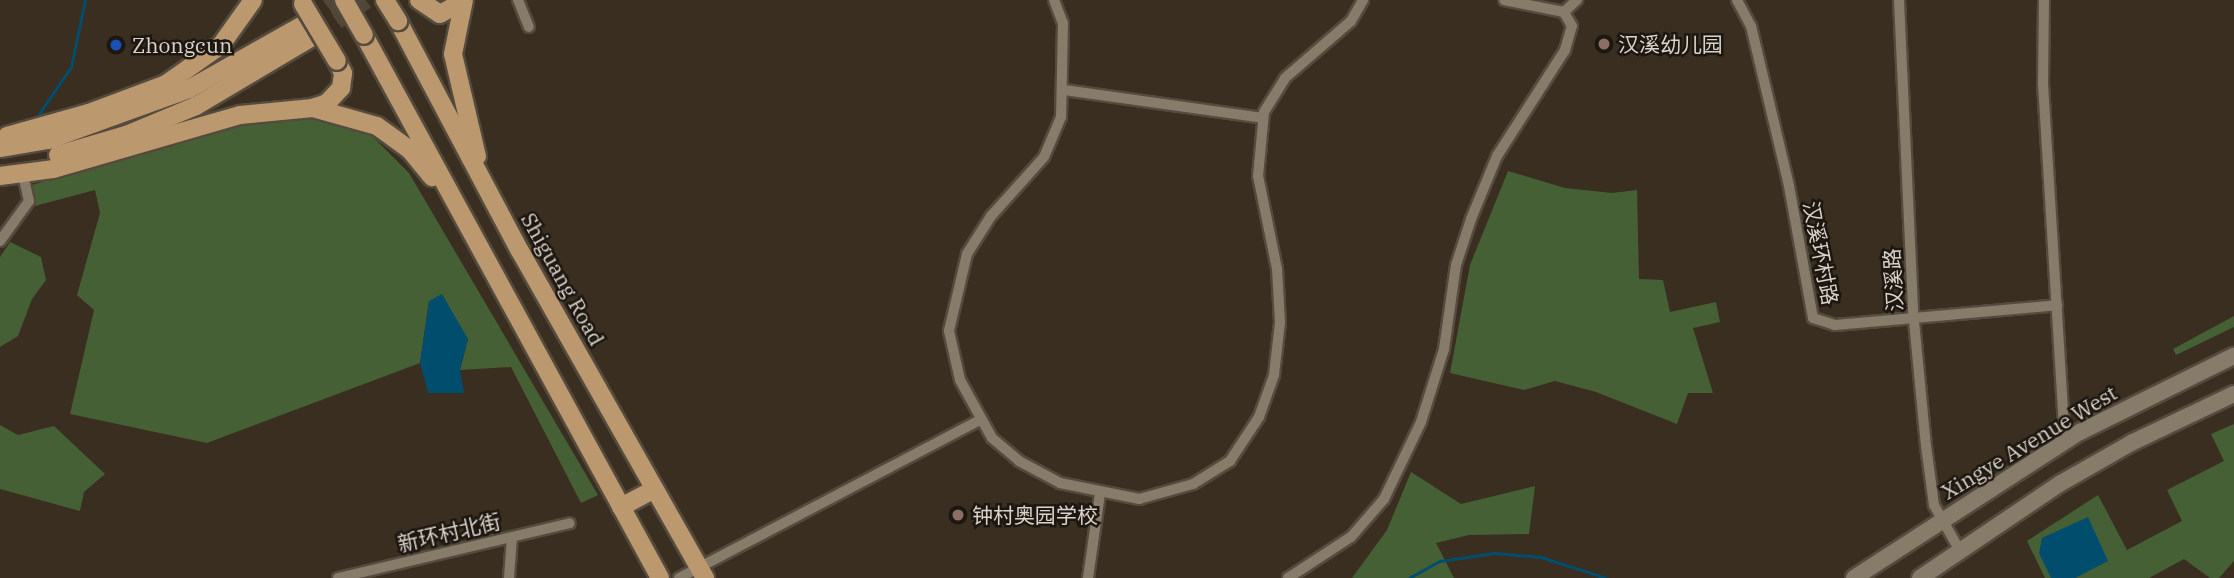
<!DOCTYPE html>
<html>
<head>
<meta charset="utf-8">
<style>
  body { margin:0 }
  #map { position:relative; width:2234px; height:578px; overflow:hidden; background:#392e1f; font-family:"IBM Plex Serif","Noto Sans SC",serif }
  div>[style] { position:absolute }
  .green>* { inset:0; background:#466035 }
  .water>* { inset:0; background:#004d6e }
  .stream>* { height:2.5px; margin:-1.25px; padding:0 1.25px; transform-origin:1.25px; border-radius:1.25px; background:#004d6e }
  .primary-tunnel>* { height:18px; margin-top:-9px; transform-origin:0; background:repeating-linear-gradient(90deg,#514738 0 18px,transparent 0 27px) }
  .roads { filter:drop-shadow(2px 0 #544b3e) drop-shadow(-2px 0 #544b3e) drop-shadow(0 2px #544b3e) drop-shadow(0 -2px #544b3e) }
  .street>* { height:10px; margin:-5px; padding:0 5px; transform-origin:5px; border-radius:5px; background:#877b6a }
  .secondary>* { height:16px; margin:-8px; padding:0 8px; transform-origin:8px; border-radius:8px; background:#877b6a }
  .primary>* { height:18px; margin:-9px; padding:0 9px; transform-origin:9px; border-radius:9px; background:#bc986f }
  .bridges { filter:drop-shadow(2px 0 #544b3e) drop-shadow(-2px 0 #544b3e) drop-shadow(0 2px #544b3e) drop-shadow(0 -2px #544b3e) }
  .primary-bridge>* { height:18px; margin:-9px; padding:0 9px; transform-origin:9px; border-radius:9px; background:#bc986f }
  .dots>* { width:19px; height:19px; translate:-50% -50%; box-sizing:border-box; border:4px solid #1c1711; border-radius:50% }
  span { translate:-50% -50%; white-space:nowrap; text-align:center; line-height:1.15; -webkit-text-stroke:5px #1c1711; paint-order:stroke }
  .poi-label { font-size:21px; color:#d9d3c9 }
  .left { translate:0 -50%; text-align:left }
  .street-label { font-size:21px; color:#d9d3c9 }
</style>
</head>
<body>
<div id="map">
  <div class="green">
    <i style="clip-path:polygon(311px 116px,371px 135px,409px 173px,598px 495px,581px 503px,511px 367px,460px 370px,468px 339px,429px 301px,420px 363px,207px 443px,70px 414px,94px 310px,77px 295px,100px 213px,95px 190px,35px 206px,29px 186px,175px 142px,275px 117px)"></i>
    <i style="clip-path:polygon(1508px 171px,1565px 188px,1612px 193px,1637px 190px,1639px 279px,1663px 280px,1670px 312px,1716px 302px,1720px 322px,1693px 328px,1713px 393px,1688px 393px,1677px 424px,1596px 392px,1555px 381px,1524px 390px,1450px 373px,1470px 265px)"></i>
    <i style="clip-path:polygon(10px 242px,41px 257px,46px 280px,32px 299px,18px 336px,0 347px,0 257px)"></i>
    <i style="clip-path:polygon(2234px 316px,2234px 327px,2176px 355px,2173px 349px)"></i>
    <i style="clip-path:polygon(2234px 424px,2234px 561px,2219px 578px,2210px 578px,2184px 559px,2149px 578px,2045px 578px,2027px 541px,2098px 495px,2127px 550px,2182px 521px,2167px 490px,2224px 461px,2211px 434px)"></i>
    <i style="clip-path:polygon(0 425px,18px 435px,54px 426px,105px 474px,84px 492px,80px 511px,0 489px)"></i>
    <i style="clip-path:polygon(1411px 472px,1461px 504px,1535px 486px,1529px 534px,1469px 535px,1436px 543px,1454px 578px,1352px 578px,1387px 530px)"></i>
  </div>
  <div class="water">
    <i style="clip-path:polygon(442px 294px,468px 339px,460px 370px,464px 393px,428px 393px,420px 363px,429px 301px)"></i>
    <i style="clip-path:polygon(2088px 517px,2108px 561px,2075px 578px,2051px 578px,2039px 553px,2042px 538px)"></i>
  </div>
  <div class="stream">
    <i style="left:39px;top:114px;width:57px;rotate:-55.8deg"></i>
    <i style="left:71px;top:67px;width:68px;rotate:-78.2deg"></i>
    <i style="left:1409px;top:578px;width:35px;rotate:-29deg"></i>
    <i style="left:1440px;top:561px;width:56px;rotate:-8.3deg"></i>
    <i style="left:1495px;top:553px;width:46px;rotate:5deg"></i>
    <i style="left:1541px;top:557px;width:69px;rotate:17.7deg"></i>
  </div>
  <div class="primary-tunnel">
    <i style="left:306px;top:23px;width:39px;rotate:-37deg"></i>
    <i style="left:314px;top:36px;width:63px;rotate:-34.7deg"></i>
  </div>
  <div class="roads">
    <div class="street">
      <i style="left:518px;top:0;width:29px;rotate:68deg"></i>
      <i style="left:1054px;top:0;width:25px;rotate:69deg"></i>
      <i style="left:1063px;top:23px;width:94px;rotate:91.2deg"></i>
      <i style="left:1061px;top:117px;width:43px;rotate:113deg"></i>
      <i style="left:1044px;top:157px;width:79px;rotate:131.9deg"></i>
      <i style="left:991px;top:216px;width:45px;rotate:122.3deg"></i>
      <i style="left:967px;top:254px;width:79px;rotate:103.2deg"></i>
      <i style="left:949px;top:331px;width:50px;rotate:77.3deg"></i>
      <i style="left:960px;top:380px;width:66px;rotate:61.1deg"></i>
      <i style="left:992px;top:438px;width:35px;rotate:40deg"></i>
      <i style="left:1019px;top:461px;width:47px;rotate:28.2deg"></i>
      <i style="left:1060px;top:483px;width:81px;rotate:11.4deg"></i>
      <i style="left:1139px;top:499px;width:56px;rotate:-15.5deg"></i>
      <i style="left:1193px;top:484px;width:44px;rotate:-31.9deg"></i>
      <i style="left:1230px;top:461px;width:53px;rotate:-56.6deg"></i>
      <i style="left:1259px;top:417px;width:45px;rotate:-70.3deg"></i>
      <i style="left:1274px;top:375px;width:53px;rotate:-83.5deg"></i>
      <i style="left:1280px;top:322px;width:53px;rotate:-93.2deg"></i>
      <i style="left:1277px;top:269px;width:95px;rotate:-101.5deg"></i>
      <i style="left:1258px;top:176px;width:64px;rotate:-84.6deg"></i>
      <i style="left:1264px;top:112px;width:40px;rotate:-58deg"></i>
      <i style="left:1285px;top:78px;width:87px;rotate:-40.8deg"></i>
      <i style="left:1351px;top:21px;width:24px;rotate:-60deg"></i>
      <i style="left:1737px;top:0;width:30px;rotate:62deg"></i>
      <i style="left:1751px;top:26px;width:164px;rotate:76.6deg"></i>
      <i style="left:1789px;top:186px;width:134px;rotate:79.7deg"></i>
      <i style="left:1813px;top:318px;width:23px;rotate:18deg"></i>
      <i style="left:1835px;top:325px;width:223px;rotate:-5.1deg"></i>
      <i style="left:1899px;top:0;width:311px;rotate:87.4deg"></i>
      <i style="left:1913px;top:311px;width:136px;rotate:84.5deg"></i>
      <i style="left:1926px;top:446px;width:60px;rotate:82.3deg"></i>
      <i style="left:1934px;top:505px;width:53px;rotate:60.5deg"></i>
      <i style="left:2044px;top:0;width:84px;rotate:90.7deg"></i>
      <i style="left:2043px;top:84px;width:358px;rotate:86.5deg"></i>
      <i style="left:1564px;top:12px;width:18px;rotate:-43deg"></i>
      <i style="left:1064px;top:90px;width:201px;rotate:8deg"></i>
      <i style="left:0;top:241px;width:49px;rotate:-54.1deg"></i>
      <i style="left:29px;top:201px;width:26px;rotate:-103deg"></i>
      <i style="left:338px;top:578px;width:238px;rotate:-13.3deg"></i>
      <i style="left:509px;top:578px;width:41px;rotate:-85.8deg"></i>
      <i style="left:679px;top:578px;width:340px;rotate:-27.7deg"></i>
      <i style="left:1088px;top:578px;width:85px;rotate:-81.9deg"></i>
      <i style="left:1288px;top:578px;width:75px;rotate:-33.1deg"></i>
      <i style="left:1351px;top:537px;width:50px;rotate:-49deg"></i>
      <i style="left:1384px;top:499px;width:85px;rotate:-64.3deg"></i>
      <i style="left:1421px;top:422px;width:77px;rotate:-72.5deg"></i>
      <i style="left:1444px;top:349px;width:85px;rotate:-81.9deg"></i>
      <i style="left:1456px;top:265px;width:48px;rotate:-71.9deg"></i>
      <i style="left:1471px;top:219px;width:68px;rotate:-67.6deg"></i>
      <i style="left:1497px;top:156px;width:126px;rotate:-57.3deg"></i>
      <i style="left:1565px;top:50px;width:25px;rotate:-74deg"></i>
      <i style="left:1572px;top:26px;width:16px;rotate:-120deg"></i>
      <i style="left:1564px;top:12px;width:61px;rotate:-168.7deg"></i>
    </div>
    <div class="secondary">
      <i style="left:1854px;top:578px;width:269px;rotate:-32.9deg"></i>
      <i style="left:2080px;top:432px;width:172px;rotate:-26.3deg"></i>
      <i style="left:1920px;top:578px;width:170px;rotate:-34deg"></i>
      <i style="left:2061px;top:483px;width:81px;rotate:-29.7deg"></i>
      <i style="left:2131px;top:443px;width:114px;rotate:-25.4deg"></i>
    </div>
    <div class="primary">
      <i style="left:419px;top:0;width:25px;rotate:34deg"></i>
      <i style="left:440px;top:14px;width:25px;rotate:-29deg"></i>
      <i style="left:464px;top:0;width:55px;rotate:101.5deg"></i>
      <i style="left:453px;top:54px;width:105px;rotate:76.8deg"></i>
      <i style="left:398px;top:21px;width:260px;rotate:62.1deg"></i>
      <i style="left:520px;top:251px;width:376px;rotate:60.5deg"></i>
      <i style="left:364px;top:35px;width:618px;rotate:61.4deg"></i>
      <i style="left:312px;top:108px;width:16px;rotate:-18deg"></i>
      <i style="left:327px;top:103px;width:21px;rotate:-47deg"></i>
      <i style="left:341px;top:88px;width:15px;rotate:-82deg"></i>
      <i style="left:343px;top:73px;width:13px;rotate:-117deg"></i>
      <i style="left:7px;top:136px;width:85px;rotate:-15.7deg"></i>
      <i style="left:89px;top:113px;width:82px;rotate:-20.6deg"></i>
      <i style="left:166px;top:84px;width:67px;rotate:-35.3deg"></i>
      <i style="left:221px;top:45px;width:55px;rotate:-54.6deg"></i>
      <i style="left:0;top:148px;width:49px;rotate:-9.5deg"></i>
      <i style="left:48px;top:140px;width:150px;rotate:-19.9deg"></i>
      <i style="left:189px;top:89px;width:134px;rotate:-29.4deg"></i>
      <i style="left:58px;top:155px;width:71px;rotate:-16.4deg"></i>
      <i style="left:126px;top:135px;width:76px;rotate:-22.5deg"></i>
      <i style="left:196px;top:106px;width:137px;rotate:-30.7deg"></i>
      <i style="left:0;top:176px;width:53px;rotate:-7.5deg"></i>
      <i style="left:53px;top:169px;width:195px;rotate:-16.1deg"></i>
      <i style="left:240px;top:115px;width:73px;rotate:-5.5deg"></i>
      <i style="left:313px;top:108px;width:66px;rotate:15.7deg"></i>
      <i style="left:377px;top:126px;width:41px;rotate:36deg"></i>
      <i style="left:410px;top:150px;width:35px;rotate:51deg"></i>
      <i style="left:621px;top:507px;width:38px;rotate:-28deg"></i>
    </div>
  </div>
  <div class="bridges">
    <div class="primary-bridge">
      <i style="left:344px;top:0;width:40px;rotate:60.3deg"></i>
      <i style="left:385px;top:0;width:25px;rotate:58deg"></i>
      <i style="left:303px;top:4px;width:66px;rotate:59.2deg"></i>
    </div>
  </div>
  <div class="dots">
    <i style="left:1604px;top:44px;background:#8d6e63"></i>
    <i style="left:116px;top:45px;background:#1a4fb4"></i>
    <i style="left:958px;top:515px;background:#8d6e63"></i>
  </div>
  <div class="poi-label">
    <span class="left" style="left:1618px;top:44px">汉溪幼儿园</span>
    <span class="left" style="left:132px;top:45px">Zhongcun</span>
    <span class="left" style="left:972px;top:515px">钟村奥园学校</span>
  </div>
  <div class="street-label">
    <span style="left:1821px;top:253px;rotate:79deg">汉溪环村路</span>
    <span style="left:563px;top:279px;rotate:61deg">Shiguang Road</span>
    <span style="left:1893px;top:280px;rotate:-93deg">汉溪路</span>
    <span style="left:2029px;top:442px;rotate:-31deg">Xingye Avenue West</span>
    <span style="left:449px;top:532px;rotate:-13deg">新环村北街</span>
  </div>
</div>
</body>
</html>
